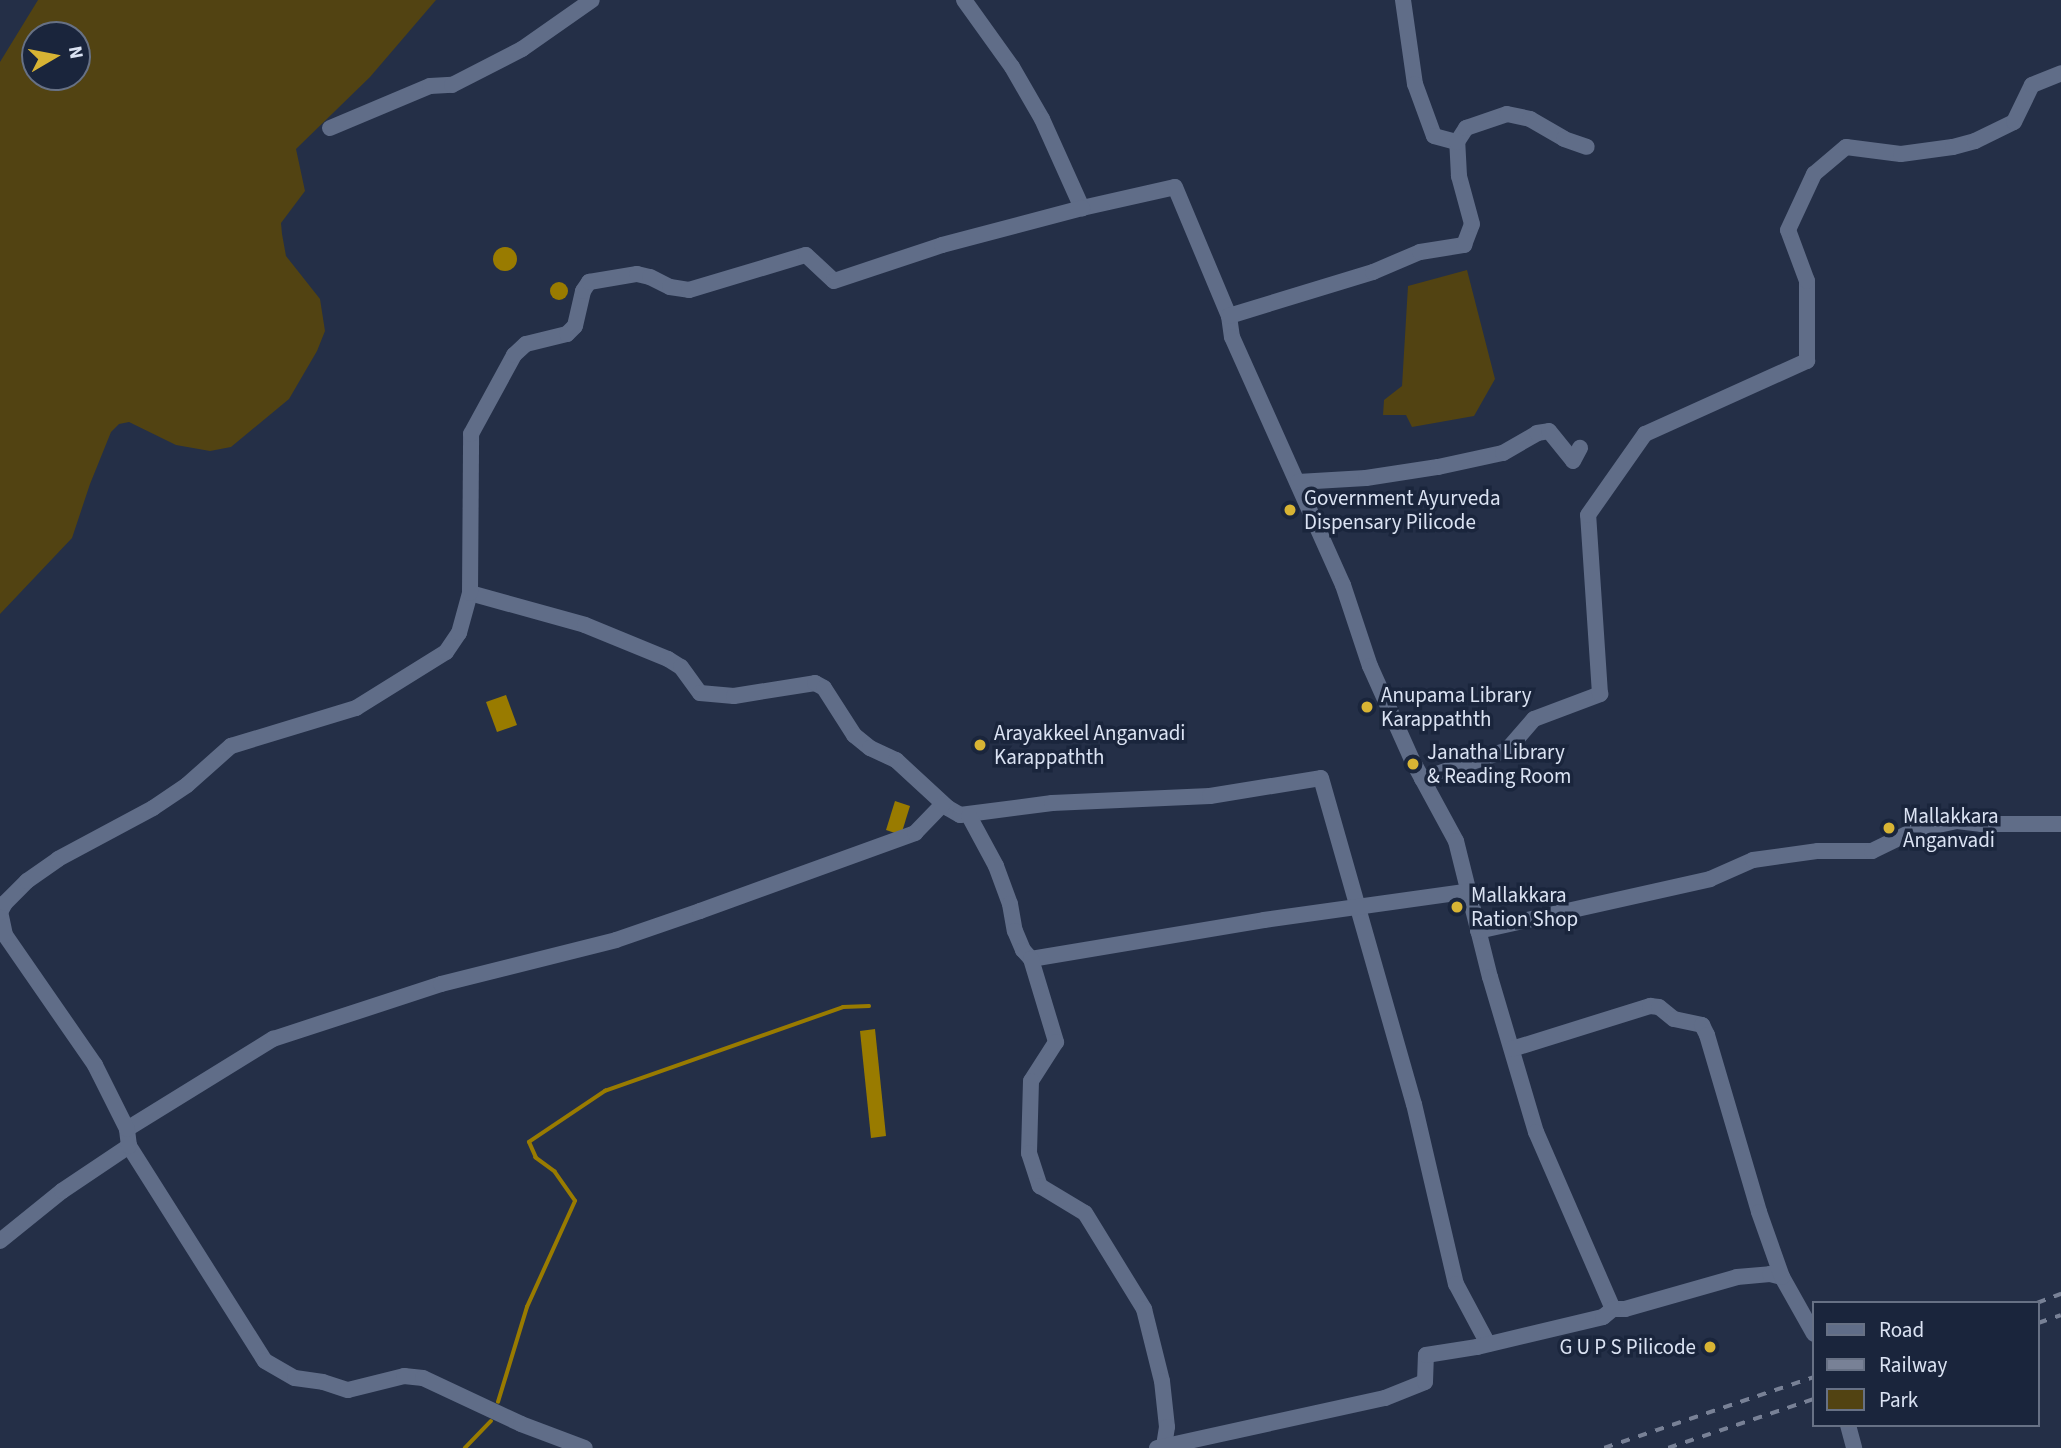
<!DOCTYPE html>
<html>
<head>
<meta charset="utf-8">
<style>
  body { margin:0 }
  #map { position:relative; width:2061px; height:1448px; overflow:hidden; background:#242f47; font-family:"Source Sans 3",sans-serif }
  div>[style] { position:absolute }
  .green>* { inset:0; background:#524312 }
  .water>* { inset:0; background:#997b00 }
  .round { border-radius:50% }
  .stream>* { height:3.5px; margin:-1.75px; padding:0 1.75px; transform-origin:1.75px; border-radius:1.75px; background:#997b00 }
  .minor>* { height:16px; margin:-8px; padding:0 8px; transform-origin:8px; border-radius:8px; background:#606d88 }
  .rail>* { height:3.5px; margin-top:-1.75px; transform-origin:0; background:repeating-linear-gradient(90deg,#788196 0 9px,transparent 0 18px) }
  .dots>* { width:19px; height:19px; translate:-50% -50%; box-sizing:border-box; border:4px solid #1a253c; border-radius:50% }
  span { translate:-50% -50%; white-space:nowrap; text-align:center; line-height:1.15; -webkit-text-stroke:7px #1a253c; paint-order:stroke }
  .poi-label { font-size:21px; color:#dbe3f3 }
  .left { translate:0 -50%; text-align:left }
  .right { translate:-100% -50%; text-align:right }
  .legend { position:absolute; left:1812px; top:1301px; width:228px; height:126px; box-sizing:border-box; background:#1a253c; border:2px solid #677185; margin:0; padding:9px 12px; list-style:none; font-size:21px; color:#dbe3f3 }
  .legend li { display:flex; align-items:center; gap:14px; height:35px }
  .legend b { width:35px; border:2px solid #677185 }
  .north { position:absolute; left:21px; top:21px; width:70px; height:70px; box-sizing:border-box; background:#1a253c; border:2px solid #677185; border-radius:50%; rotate:80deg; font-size:19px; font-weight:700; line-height:28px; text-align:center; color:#dbe3f3 }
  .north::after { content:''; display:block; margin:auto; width:24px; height:32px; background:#d8b434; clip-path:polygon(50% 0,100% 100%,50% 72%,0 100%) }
</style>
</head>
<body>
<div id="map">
  <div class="green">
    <i style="clip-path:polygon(evenodd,38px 0,436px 0,370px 77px,296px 149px,305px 191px,281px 223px,282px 234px,286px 256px,320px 299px,325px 331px,317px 351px,289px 399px,231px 447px,210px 451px,176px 445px,129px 422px,119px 424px,111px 432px,90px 484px,72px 538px,0 614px,0 62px,38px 0,35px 35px,77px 35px,77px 77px,35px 77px,35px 35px)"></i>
    <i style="clip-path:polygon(1467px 270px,1495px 379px,1474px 416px,1412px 427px,1406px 415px,1383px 415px,1384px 400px,1402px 386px,1408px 286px)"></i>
  </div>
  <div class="water">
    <i class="round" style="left:493px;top:247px;width:24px;height:24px"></i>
    <i class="round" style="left:550px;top:282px;width:18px;height:18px"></i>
    <i style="clip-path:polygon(506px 695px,517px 725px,497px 732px,486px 702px)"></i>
    <i style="clip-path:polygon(895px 801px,910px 806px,901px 835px,886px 830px)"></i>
    <i style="clip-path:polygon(875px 1029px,886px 1136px,871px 1138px,860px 1031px)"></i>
  </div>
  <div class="stream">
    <i style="left:498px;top:1402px;width:99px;rotate:-73deg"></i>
    <i style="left:527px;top:1307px;width:116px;rotate:-65.6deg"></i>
    <i style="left:575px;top:1201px;width:35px;rotate:-125deg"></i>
    <i style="left:555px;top:1172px;width:24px;rotate:-144deg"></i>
    <i style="left:536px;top:1158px;width:17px;rotate:-114deg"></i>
    <i style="left:529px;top:1142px;width:92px;rotate:-33.9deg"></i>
    <i style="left:605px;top:1091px;width:252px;rotate:-19.4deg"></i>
    <i style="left:843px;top:1007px;width:26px;rotate:-2deg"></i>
    <i style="left:465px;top:1448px;width:37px;rotate:-46deg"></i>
  </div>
  <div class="minor">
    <i style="left:964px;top:0;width:82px;rotate:54.4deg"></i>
    <i style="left:1012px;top:67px;width:60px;rotate:60deg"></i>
    <i style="left:1042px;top:119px;width:98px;rotate:65.8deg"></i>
    <i style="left:1082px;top:208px;width:95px;rotate:-12.7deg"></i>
    <i style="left:1175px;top:187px;width:140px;rotate:67.3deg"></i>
    <i style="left:1229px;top:316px;width:21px;rotate:82deg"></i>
    <i style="left:1232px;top:337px;width:272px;rotate:65.9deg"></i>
    <i style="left:1343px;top:585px;width:85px;rotate:71.6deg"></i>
    <i style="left:1370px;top:666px;width:103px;rotate:65.9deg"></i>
    <i style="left:1412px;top:760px;width:92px;rotate:61.5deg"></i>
    <i style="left:1456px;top:841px;width:140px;rotate:76deg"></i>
    <i style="left:1490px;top:977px;width:162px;rotate:73.5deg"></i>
    <i style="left:1536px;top:1132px;width:193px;rotate:66.5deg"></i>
    <i style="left:1613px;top:1309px;width:12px"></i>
    <i style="left:1625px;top:1309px;width:116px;rotate:-15.9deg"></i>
    <i style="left:1737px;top:1277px;width:33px;rotate:-5deg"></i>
    <i style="left:1770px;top:1274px;width:12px;rotate:14deg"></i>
    <i style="left:1782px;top:1277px;width:65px;rotate:60.7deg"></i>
    <i style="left:1403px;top:0;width:85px;rotate:81.9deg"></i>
    <i style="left:1415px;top:84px;width:55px;rotate:69.9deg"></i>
    <i style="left:1434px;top:136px;width:24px;rotate:15deg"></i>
    <i style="left:330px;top:128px;width:108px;rotate:-22.8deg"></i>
    <i style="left:430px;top:86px;width:22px;rotate:-3deg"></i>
    <i style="left:452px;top:85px;width:79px;rotate:-27.2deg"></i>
    <i style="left:522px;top:49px;width:85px;rotate:-35deg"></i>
    <i style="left:1229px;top:316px;width:151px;rotate:-17deg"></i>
    <i style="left:1373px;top:272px;width:51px;rotate:-23.1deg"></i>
    <i style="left:1420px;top:252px;width:45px;rotate:-9deg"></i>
    <i style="left:1464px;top:245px;width:22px;rotate:-69deg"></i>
    <i style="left:1472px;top:224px;width:50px;rotate:-105.2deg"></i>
    <i style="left:1459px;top:176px;width:34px;rotate:-93deg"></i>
    <i style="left:1457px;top:142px;width:17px;rotate:-57deg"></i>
    <i style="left:1466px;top:128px;width:43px;rotate:-18.9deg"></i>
    <i style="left:1507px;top:114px;width:24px;rotate:12deg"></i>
    <i style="left:1530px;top:119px;width:39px;rotate:30deg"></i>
    <i style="left:1564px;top:139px;width:24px;rotate:19deg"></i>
    <i style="left:1298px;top:482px;width:68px;rotate:-3.4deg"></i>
    <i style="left:1366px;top:478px;width:73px;rotate:-8.7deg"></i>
    <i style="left:1438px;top:467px;width:66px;rotate:-12.2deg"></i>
    <i style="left:1503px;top:453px;width:39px;rotate:-30deg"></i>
    <i style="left:1537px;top:433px;width:12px;rotate:-9deg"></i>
    <i style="left:1549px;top:431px;width:38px;rotate:51deg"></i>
    <i style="left:1573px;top:461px;width:15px;rotate:-62deg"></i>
    <i style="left:470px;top:593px;width:119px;rotate:15.5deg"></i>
    <i style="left:585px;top:625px;width:90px;rotate:22.3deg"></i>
    <i style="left:668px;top:659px;width:15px;rotate:32deg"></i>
    <i style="left:681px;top:667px;width:32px;rotate:54deg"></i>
    <i style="left:700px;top:693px;width:34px;rotate:5deg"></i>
    <i style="left:734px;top:696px;width:82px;rotate:-9.1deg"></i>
    <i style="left:815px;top:683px;width:10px;rotate:29deg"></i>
    <i style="left:824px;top:688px;width:56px;rotate:57.4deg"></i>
    <i style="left:854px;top:735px;width:21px;rotate:39deg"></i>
    <i style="left:870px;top:748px;width:29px;rotate:25deg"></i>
    <i style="left:896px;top:760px;width:71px;rotate:42.7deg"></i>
    <i style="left:948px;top:808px;width:14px;rotate:30deg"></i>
    <i style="left:960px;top:815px;width:93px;rotate:-7.4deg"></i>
    <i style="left:1052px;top:803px;width:158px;rotate:-2.5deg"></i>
    <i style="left:1210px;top:796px;width:112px;rotate:-9.2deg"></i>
    <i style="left:1321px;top:778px;width:339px;rotate:74.1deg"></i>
    <i style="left:1414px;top:1104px;width:185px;rotate:76.9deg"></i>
    <i style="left:1456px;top:1284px;width:68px;rotate:61.9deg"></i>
    <i style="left:1422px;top:779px;width:90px;rotate:-18.8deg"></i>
    <i style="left:1507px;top:750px;width:41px;rotate:-48.9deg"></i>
    <i style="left:1534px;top:719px;width:71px;rotate:-20.7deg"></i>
    <i style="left:1600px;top:694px;width:179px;rotate:-93.8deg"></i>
    <i style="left:1588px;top:515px;width:99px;rotate:-54.9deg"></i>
    <i style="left:1645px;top:434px;width:178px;rotate:-24.3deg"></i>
    <i style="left:1807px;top:361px;width:80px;rotate:-90deg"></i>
    <i style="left:1807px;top:281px;width:54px;rotate:-110.4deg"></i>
    <i style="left:1788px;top:230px;width:62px;rotate:-65.1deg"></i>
    <i style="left:1814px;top:174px;width:42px;rotate:-40.2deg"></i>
    <i style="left:1846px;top:147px;width:55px;rotate:7.3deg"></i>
    <i style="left:1901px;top:154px;width:52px;rotate:-7.7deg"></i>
    <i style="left:1953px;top:147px;width:23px;rotate:-15deg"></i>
    <i style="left:1975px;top:141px;width:43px;rotate:-26deg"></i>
    <i style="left:2014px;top:122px;width:41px;rotate:-64.1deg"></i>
    <i style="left:2032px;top:85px;width:31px;rotate:-22deg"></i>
    <i style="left:969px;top:816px;width:57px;rotate:61.6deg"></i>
    <i style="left:996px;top:866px;width:40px;rotate:69.8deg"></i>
    <i style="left:1010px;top:904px;width:27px;rotate:80deg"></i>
    <i style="left:1015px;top:931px;width:21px;rotate:67deg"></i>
    <i style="left:1023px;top:950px;width:12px;rotate:48deg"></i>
    <i style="left:1031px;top:959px;width:236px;rotate:-9.5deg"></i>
    <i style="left:1264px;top:920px;width:208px;rotate:-8deg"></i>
    <i style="left:1478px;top:931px;width:238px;rotate:-12.6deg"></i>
    <i style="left:1710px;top:879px;width:47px;rotate:-23.8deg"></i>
    <i style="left:1753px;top:860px;width:66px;rotate:-7.9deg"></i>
    <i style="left:1818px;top:851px;width:54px"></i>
    <i style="left:1872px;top:851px;width:48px;rotate:-26deg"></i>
    <i style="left:1915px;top:830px;width:43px;rotate:-12.1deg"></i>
    <i style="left:1957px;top:821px;width:25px;rotate:7deg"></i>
    <i style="left:1982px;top:824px;width:79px"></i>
    <i style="left:1031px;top:959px;width:87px;rotate:73.2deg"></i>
    <i style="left:1056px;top:1042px;width:46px;rotate:122.7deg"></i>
    <i style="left:1031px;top:1081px;width:72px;rotate:91.6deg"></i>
    <i style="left:1029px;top:1153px;width:35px;rotate:72deg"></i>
    <i style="left:1040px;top:1186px;width:52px;rotate:31deg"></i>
    <i style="left:1085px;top:1213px;width:113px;rotate:58.4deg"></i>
    <i style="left:1144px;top:1309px;width:74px;rotate:76deg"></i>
    <i style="left:1162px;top:1381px;width:46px;rotate:83.8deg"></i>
    <i style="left:1167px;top:1427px;width:19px;rotate:99deg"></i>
    <i style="left:1512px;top:1049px;width:145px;rotate:-17.3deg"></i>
    <i style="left:1650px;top:1006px;width:9px;rotate:6deg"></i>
    <i style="left:1659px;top:1007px;width:19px;rotate:39deg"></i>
    <i style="left:1674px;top:1019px;width:29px;rotate:12deg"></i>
    <i style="left:1702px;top:1025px;width:11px;rotate:63deg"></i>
    <i style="left:1707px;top:1035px;width:184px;rotate:73.6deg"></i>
    <i style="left:1759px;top:1212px;width:69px;rotate:70.5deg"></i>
    <i style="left:127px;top:1129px;width:172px;rotate:-31.7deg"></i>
    <i style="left:273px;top:1039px;width:177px;rotate:-18.1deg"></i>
    <i style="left:441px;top:984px;width:180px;rotate:-14.1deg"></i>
    <i style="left:616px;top:940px;width:89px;rotate:-19deg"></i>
    <i style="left:700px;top:911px;width:229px;rotate:-19.9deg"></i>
    <i style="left:915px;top:833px;width:40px;rotate:-46deg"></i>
    <i style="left:129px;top:1146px;width:254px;rotate:57.7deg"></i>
    <i style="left:265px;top:1361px;width:34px;rotate:30deg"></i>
    <i style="left:295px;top:1378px;width:28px;rotate:8deg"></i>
    <i style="left:323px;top:1382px;width:26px;rotate:18deg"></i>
    <i style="left:348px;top:1390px;width:58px;rotate:-14deg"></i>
    <i style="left:404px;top:1376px;width:19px;rotate:6deg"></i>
    <i style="left:423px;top:1378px;width:108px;rotate:25.1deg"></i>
    <i style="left:521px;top:1424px;width:68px;rotate:20.6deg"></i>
    <i style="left:0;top:1241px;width:80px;rotate:-38.9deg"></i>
    <i style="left:62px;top:1191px;width:81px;rotate:-33.9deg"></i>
    <i style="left:129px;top:1146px;width:17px;rotate:-97deg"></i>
    <i style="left:127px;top:1129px;width:72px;rotate:-116.6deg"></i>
    <i style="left:95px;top:1065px;width:158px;rotate:-124.7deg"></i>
    <i style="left:5px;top:935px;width:24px;rotate:-102deg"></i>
    <i style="left:0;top:912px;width:10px;rotate:-61deg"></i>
    <i style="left:5px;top:903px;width:31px;rotate:-45deg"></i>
    <i style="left:27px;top:881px;width:38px;rotate:-35deg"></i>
    <i style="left:58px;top:859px;width:108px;rotate:-28.2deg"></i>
    <i style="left:153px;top:808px;width:41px;rotate:-34.1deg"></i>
    <i style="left:187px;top:785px;width:59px;rotate:-41.6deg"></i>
    <i style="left:231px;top:746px;width:131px;rotate:-16.9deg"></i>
    <i style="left:356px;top:708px;width:106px;rotate:-31.9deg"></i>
    <i style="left:446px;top:652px;width:23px;rotate:-56deg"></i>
    <i style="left:459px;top:633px;width:41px;rotate:-74.6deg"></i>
    <i style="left:470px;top:593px;width:159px;rotate:-89.6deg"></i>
    <i style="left:471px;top:434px;width:90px;rotate:-61.4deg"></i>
    <i style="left:514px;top:355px;width:16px;rotate:-43deg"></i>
    <i style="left:526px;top:344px;width:42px;rotate:-13.7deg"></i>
    <i style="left:567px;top:334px;width:11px;rotate:-45deg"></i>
    <i style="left:575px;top:326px;width:36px;rotate:-77deg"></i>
    <i style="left:583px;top:291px;width:11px;rotate:-56deg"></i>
    <i style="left:589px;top:282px;width:49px;rotate:-9.5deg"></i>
    <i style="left:637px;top:274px;width:13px;rotate:13deg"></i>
    <i style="left:650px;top:277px;width:22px;rotate:27deg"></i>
    <i style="left:670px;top:287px;width:19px;rotate:9deg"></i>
    <i style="left:689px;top:290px;width:122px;rotate:-16.7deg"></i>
    <i style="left:806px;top:255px;width:38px;rotate:43deg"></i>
    <i style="left:834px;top:281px;width:114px;rotate:-18.4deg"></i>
    <i style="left:942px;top:245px;width:145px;rotate:-14.8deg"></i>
    <i style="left:1848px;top:1425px;width:24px;rotate:75deg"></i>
    <i style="left:1157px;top:1448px;width:233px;rotate:-12.4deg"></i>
    <i style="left:1385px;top:1398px;width:43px;rotate:-21.8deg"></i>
    <i style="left:1425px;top:1382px;width:27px;rotate:-88deg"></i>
    <i style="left:1426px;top:1355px;width:52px;rotate:-8.9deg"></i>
    <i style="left:1477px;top:1347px;width:130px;rotate:-13.4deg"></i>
    <i style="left:1603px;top:1317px;width:13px;rotate:-39deg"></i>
  </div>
  <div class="rail">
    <i style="left:2037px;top:1303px;width:26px;rotate:-21deg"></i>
    <i style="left:2038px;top:1323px;width:24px;rotate:-19deg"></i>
    <i style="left:1604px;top:1448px;width:222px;rotate:-18.7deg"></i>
    <i style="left:1668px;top:1448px;width:154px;rotate:-18.6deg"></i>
  </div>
  <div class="dots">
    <i style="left:1290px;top:510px;background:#d8b434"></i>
    <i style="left:1367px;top:707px;background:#d8b434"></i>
    <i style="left:980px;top:745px;background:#d8b434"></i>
    <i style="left:1413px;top:764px;background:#d8b434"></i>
    <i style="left:1889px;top:828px;background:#d8b434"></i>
    <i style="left:1457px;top:907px;background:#d8b434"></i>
    <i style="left:1710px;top:1347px;background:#d8b434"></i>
  </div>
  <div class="poi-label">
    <span class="left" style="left:1304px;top:510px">Government Ayurveda<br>Dispensary Pilicode</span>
    <span class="left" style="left:1381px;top:707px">Anupama Library<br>Karappathth</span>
    <span class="left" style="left:994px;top:745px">Arayakkeel Anganvadi<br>Karappathth</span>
    <span class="left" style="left:1427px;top:764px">Janatha Library<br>&amp; Reading Room</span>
    <span class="left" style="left:1903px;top:828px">Mallakkara<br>Anganvadi</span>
    <span class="left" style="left:1471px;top:907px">Mallakkara<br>Ration Shop</span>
    <span class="right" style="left:1696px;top:1347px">G U P S Pilicode</span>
  </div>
  <ul class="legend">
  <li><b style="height:9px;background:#606d88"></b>Road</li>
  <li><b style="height:9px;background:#788196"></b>Railway</li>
  <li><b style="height:19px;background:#524312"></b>Park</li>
  </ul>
  <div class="north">N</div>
</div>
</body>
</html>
